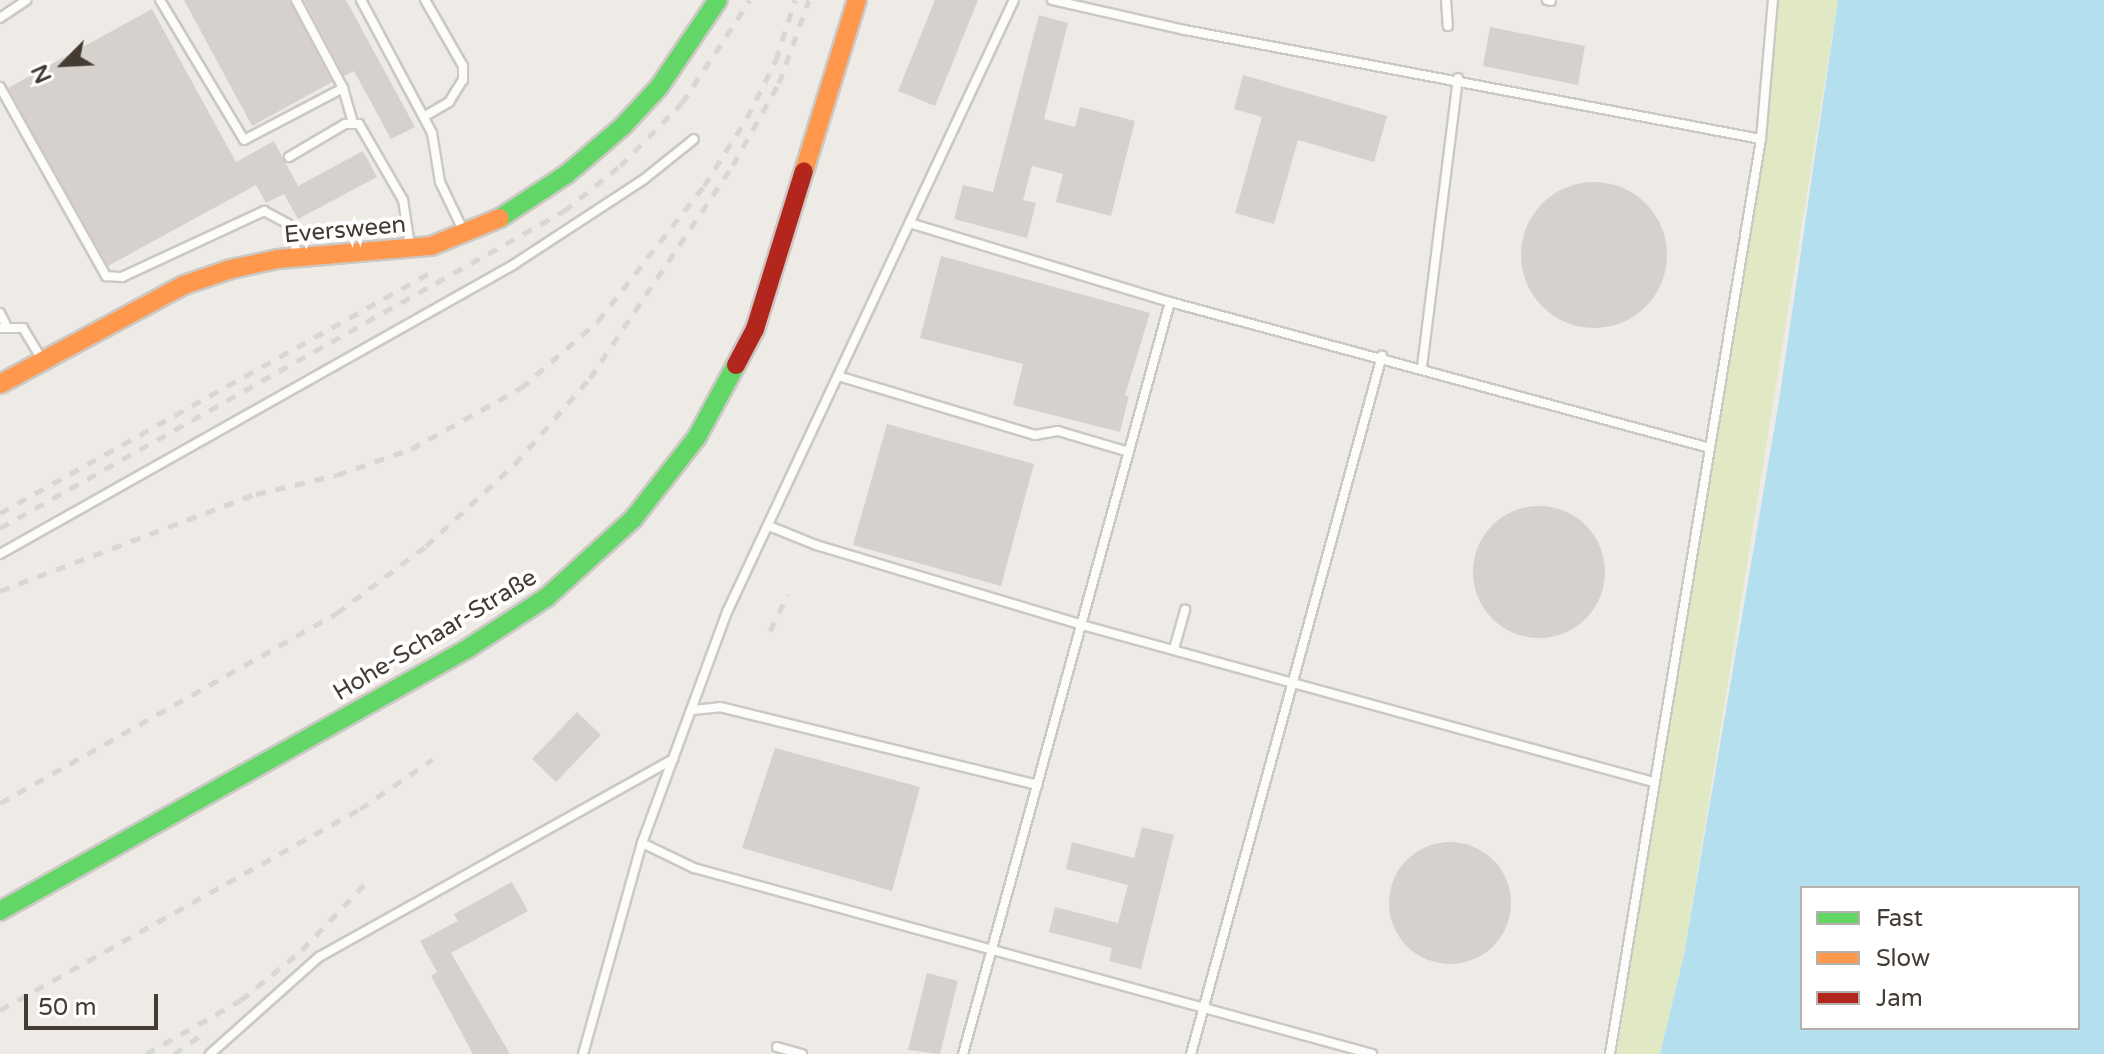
<!DOCTYPE html>
<html>
<head>
<meta charset="utf-8">
<style>
  body { margin:0 }
  #map { position:relative; width:2104px; height:1054px; overflow:hidden; background:#eeeae6; font-family:"Varela Round",sans-serif }
  div>[style] { position:absolute }
  .green>* { inset:0; background:#e0e9c4 }
  .water>* { inset:0; background:#b3dfef }
  .building>* { inset:0; background:#d6d1cd }
  .round { border-radius:50% }
  .roads { filter:drop-shadow(2px 0 #ccc8c4) drop-shadow(-2px 0 #ccc8c4) drop-shadow(0 2px #ccc8c4) drop-shadow(0 -2px #ccc8c4) }
  .lane>* { height:8px; margin:-4px; padding:0 4px; transform-origin:4px; border-radius:4px; background:#fcfcfb }
  .fast>* { height:18px; margin:-9px; padding:0 9px; transform-origin:9px; border-radius:9px; background:#63d668 }
  .slow>* { height:18px; margin:-9px; padding:0 9px; transform-origin:9px; border-radius:9px; background:#ff974d }
  .jam>* { height:18px; margin:-9px; padding:0 9px; transform-origin:9px; border-radius:9px; background:#b3261e }
  .rail>* { height:5px; margin-top:-2.5px; transform-origin:0; background:repeating-linear-gradient(90deg,#d8d7d7 0 10px,transparent 0 20px) }
  span { translate:-50% -50%; white-space:nowrap; text-align:center; line-height:1.15; -webkit-text-stroke:8px #fff; paint-order:stroke }
  .street-label { font-size:24px; color:#443b33 }
  .legend { position:absolute; left:1800px; top:886px; width:280px; height:144px; box-sizing:border-box; background:#fff; border:2px solid #b4b1ad; margin:0; padding:10px 14px; list-style:none; font-size:24px; color:#443b33 }
  .legend li { display:flex; align-items:center; gap:16px; height:40px }
  .legend b { width:40px; border:2px solid #b4b1ad }
  .north { position:absolute; left:24px; top:24px; width:80px; height:80px; -webkit-text-stroke:6px #fff; paint-order:stroke; rotate:246deg; font-size:22px; font-weight:700; line-height:32px; text-align:center; color:#443b33 }
  .north::after { content:''; display:block; margin:auto; width:28px; height:36px; background:#443b33; clip-path:polygon(50% 0,100% 100%,50% 72%,0 100%) }
  .scale { position:absolute; left:24px; top:994px; width:134px; height:36px; box-sizing:border-box; border:4px solid #443b33; border-top:0; padding-left:10px; font-size:24px; line-height:28px; white-space:nowrap; color:#443b33; -webkit-text-stroke:6px #fff; paint-order:stroke }
</style>
</head>
<body>
<div id="map">
  <div class="green">
    <i style="clip-path:polygon(1779px 0,1838px 0,1684px 955px,1660px 1054px,1617px 1054px,1772px 74px)"></i>
  </div>
  <div class="water">
    <i style="clip-path:polygon(evenodd,1838px 0,2104px 0,2104px 1054px,1660px 1054px,1684px 955px,1779px 401px,1838px 0,1802px 888px,2078px 888px,2078px 1028px,1802px 1028px,1802px 888px)"></i>
  </div>
  <div class="building">
    <i style="clip-path:polygon(184px 0,289px 0,332px 82px,252px 126px)"></i>
    <i style="clip-path:polygon(304px 0,346px 0,415px 127px,391px 139px,354px 71px,344px 76px)"></i>
    <i style="clip-path:polygon(935px 0,978px 0,935px 106px,898px 91px)"></i>
    <i style="clip-path:polygon(152px 9px,236px 162px,274px 141px,298px 186px,363px 151px,377px 177px,298px 219px,284px 194px,266px 203px,256px 185px,108px 266px,8px 88px)"></i>
    <i style="clip-path:polygon(1039px 15px,1068px 23px,1044px 119px,1075px 127px,1080px 107px,1135px 121px,1111px 216px,1056px 202px,1063px 174px,1032px 166px,1023px 200px,1036px 203px,1027px 238px,954px 219px,963px 185px,993px 192px)"></i>
    <i style="clip-path:polygon(1490px 27px,1585px 46px,1578px 85px,1483px 66px)"></i>
    <i style="clip-path:polygon(1243px 75px,1387px 116px,1374px 162px,1298px 140px,1274px 224px,1235px 213px,1262px 117px,1234px 109px)"></i>
    <i class="round" style="left:1521px;top:182px;width:146px;height:146px"></i>
    <i style="clip-path:polygon(941px 256px,1150px 313px,1125px 395px,1129px 396px,1120px 432px,1013px 405px,1023px 364px,920px 338px)"></i>
    <i style="clip-path:polygon(887px 424px,1034px 464px,1001px 586px,853px 545px)"></i>
    <i class="round" style="left:1473px;top:506px;width:132px;height:132px"></i>
    <i style="clip-path:polygon(577px 712px,601px 735px,556px 782px,532px 759px)"></i>
    <i style="clip-path:polygon(775px 748px,920px 787px,892px 891px,742px 848px)"></i>
    <i style="clip-path:polygon(1142px 827px,1174px 835px,1141px 969px,1109px 961px,1112px 948px,1049px 932px,1055px 907px,1118px 923px,1128px 885px,1066px 869px,1072px 842px,1134px 858px)"></i>
    <i class="round" style="left:1389px;top:842px;width:122px;height:122px"></i>
    <i style="clip-path:polygon(512px 882px,528px 911px,451px 953px,510px 1054px,473px 1054px,431px 976px,437px 972px,420px 941px,458px 921px,454px 914px)"></i>
    <i style="clip-path:polygon(927px 973px,958px 981px,940px 1054px,908px 1050px)"></i>
  </div>
  <div class="roads">
    <div class="lane">
      <i style="left:160px;top:0;width:163px;rotate:59deg"></i>
      <i style="left:244px;top:140px;width:112px;rotate:-27.7deg"></i>
      <i style="left:296px;top:0;width:100px;rotate:61.9deg"></i>
      <i style="left:343px;top:88px;width:36px;rotate:74deg"></i>
      <i style="left:361px;top:0;width:151px;rotate:61.9deg"></i>
      <i style="left:432px;top:133px;width:50px;rotate:80.7deg"></i>
      <i style="left:440px;top:182px;width:53px;rotate:64.4deg"></i>
      <i style="left:1052px;top:0;width:136px;rotate:12.7deg"></i>
      <i style="left:1185px;top:30px;width:586px;rotate:10.72deg"></i>
      <i style="left:1446px;top:0;width:26px;rotate:86deg"></i>
      <i style="left:1547px;top:0;width:4px;rotate:14deg"></i>
      <i style="left:0;top:18px;width:32px;rotate:-34deg"></i>
      <i style="left:0;top:87px;width:217px;rotate:60.7deg"></i>
      <i style="left:106px;top:276px;width:16px;rotate:4deg"></i>
      <i style="left:122px;top:277px;width:157px;rotate:-24.9deg"></i>
      <i style="left:264px;top:211px;width:26px;rotate:28deg"></i>
      <i style="left:287px;top:223px;width:31px;rotate:71deg"></i>
      <i style="left:425px;top:116px;width:28px;rotate:-30deg"></i>
      <i style="left:449px;top:102px;width:26px;rotate:-58deg"></i>
      <i style="left:463px;top:80px;width:14px;rotate:-90deg"></i>
      <i style="left:463px;top:66px;width:76px;rotate:-119.9deg"></i>
      <i style="left:289px;top:157px;width:65px;rotate:-30.5deg"></i>
      <i style="left:345px;top:124px;width:14px"></i>
      <i style="left:359px;top:124px;width:88px;rotate:59.9deg"></i>
      <i style="left:403px;top:200px;width:46px;rotate:81.2deg"></i>
      <i style="left:913px;top:224px;width:269px;rotate:16.9deg"></i>
      <i style="left:1170px;top:302px;width:559px;rotate:15.13deg"></i>
      <i style="left:0;top:313px;width:13px;rotate:63deg"></i>
      <i style="left:0;top:328px;width:23px"></i>
      <i style="left:23px;top:328px;width:35px;rotate:59deg"></i>
      <i style="left:1422px;top:367px;width:291px;rotate:-82.9deg"></i>
      <i style="left:838px;top:376px;width:206px;rotate:16.7deg"></i>
      <i style="left:1035px;top:435px;width:23px;rotate:-10deg"></i>
      <i style="left:1058px;top:431px;width:74px;rotate:16.5deg"></i>
      <i style="left:769px;top:526px;width:51px;rotate:22deg"></i>
      <i style="left:816px;top:545px;width:278px;rotate:16.7deg"></i>
      <i style="left:1082px;top:625px;width:592px;rotate:15.37deg"></i>
      <i style="left:0;top:554px;width:589px;rotate:-29.39deg"></i>
      <i style="left:513px;top:265px;width:155px;rotate:-33.2deg"></i>
      <i style="left:643px;top:180px;width:65px;rotate:-38.8deg"></i>
      <i style="left:1174px;top:649px;width:41px;rotate:-74.2deg"></i>
      <i style="left:693px;top:710px;width:27px;rotate:-6deg"></i>
      <i style="left:720px;top:707px;width:327px;rotate:13.8deg"></i>
      <i style="left:642px;top:843px;width:58px;rotate:25.7deg"></i>
      <i style="left:694px;top:868px;width:703px;rotate:15.34deg"></i>
      <i style="left:777px;top:1047px;width:26px;rotate:16deg"></i>
      <i style="left:210px;top:1054px;width:146px;rotate:-41.7deg"></i>
      <i style="left:319px;top:957px;width:406px;rotate:-29.2deg"></i>
      <i style="left:583px;top:1054px;width:219px;rotate:-74.4deg"></i>
      <i style="left:642px;top:843px;width:246px;rotate:-69.8deg"></i>
      <i style="left:727px;top:612px;width:676px;rotate:-64.88deg"></i>
      <i style="left:963px;top:1054px;width:780px;rotate:-74.61deg"></i>
      <i style="left:1191px;top:1054px;width:724px;rotate:-74.7deg"></i>
      <i style="left:1610px;top:1054px;width:927px;rotate:-80.63deg"></i>
      <i style="left:1761px;top:139px;width:140px;rotate:-85.1deg"></i>
    </div>
    <div class="fast">
      <i style="left:500px;top:218px;width:80px;rotate:-33.3deg"></i>
      <i style="left:567px;top:174px;width:74px;rotate:-40.6deg"></i>
      <i style="left:623px;top:126px;width:53px;rotate:-47.3deg"></i>
      <i style="left:659px;top:87px;width:105px;rotate:-55.9deg"></i>
      <i style="left:0;top:911px;width:535px;rotate:-29.29deg"></i>
      <i style="left:467px;top:649px;width:95px;rotate:-33deg"></i>
      <i style="left:547px;top:597px;width:116px;rotate:-42.2deg"></i>
      <i style="left:633px;top:519px;width:104px;rotate:-52deg"></i>
      <i style="left:697px;top:437px;width:82px;rotate:-61.6deg"></i>
    </div>
    <div class="slow">
      <i style="left:804px;top:171px;width:179px;rotate:-72.8deg"></i>
      <i style="left:0;top:384px;width:209px;rotate:-28.3deg"></i>
      <i style="left:184px;top:285px;width:50px;rotate:-18.8deg"></i>
      <i style="left:231px;top:269px;width:48px;rotate:-12deg"></i>
      <i style="left:278px;top:259px;width:154px;rotate:-4.9deg"></i>
      <i style="left:431px;top:246px;width:74px;rotate:-22.1deg"></i>
    </div>
    <div class="jam">
      <i style="left:736px;top:365px;width:41px;rotate:-62.2deg"></i>
      <i style="left:755px;top:329px;width:165px;rotate:-72.8deg"></i>
    </div>
  </div>
  <div class="rail">
    <i style="left:0;top:513px;width:495px;rotate:-29.2deg"></i>
    <i style="left:0;top:528px;width:647px;rotate:-29.34deg"></i>
    <i style="left:564px;top:211px;width:72px;rotate:-38.8deg"></i>
    <i style="left:620px;top:166px;width:88px;rotate:-45.5deg"></i>
    <i style="left:682px;top:103px;width:123px;rotate:-56.6deg"></i>
    <i style="left:0;top:591px;width:274px;rotate:-20.8deg"></i>
    <i style="left:256px;top:494px;width:83px;rotate:-13.2deg"></i>
    <i style="left:337px;top:475px;width:78px;rotate:-19.4deg"></i>
    <i style="left:411px;top:449px;width:126px;rotate:-29deg"></i>
    <i style="left:521px;top:388px;width:102px;rotate:-41deg"></i>
    <i style="left:598px;top:321px;width:172px;rotate:-51.9deg"></i>
    <i style="left:704px;top:186px;width:80px;rotate:-57.7deg"></i>
    <i style="left:747px;top:118px;width:65px;rotate:-63.4deg"></i>
    <i style="left:776px;top:60px;width:63px;rotate:-72.4deg"></i>
    <i style="left:770px;top:631px;width:41px;rotate:-64.1deg"></i>
    <i style="left:0;top:803px;width:387px;rotate:-29.4deg"></i>
    <i style="left:337px;top:613px;width:111px;rotate:-37deg"></i>
    <i style="left:426px;top:546px;width:121px;rotate:-42.7deg"></i>
    <i style="left:515px;top:464px;width:114px;rotate:-48.9deg"></i>
    <i style="left:590px;top:378px;width:257px;rotate:-56.1deg"></i>
    <i style="left:733px;top:165px;width:94px;rotate:-60.7deg"></i>
    <i style="left:779px;top:83px;width:88px;rotate:-70.1deg"></i>
    <i style="left:0;top:1010px;width:412px;rotate:-29.2deg"></i>
    <i style="left:360px;top:809px;width:88px;rotate:-34.4deg"></i>
    <i style="left:146px;top:1054px;width:109px;rotate:-29.6deg"></i>
    <i style="left:241px;top:1000px;width:79px;rotate:-39.3deg"></i>
    <i style="left:302px;top:950px;width:90px;rotate:-46.4deg"></i>
    <i style="left:174px;top:1054px;width:40px;rotate:-34.9deg"></i>
  </div>
  <div class="street-label">
    <span style="left:345px;top:230px;rotate:-5deg">Eversween</span>
    <span style="left:435px;top:635px;rotate:-31deg">Hohe-Schaar-Straße</span>
  </div>
  <ul class="legend">
  <li><b style="height:10px;background:#63d668"></b>Fast</li>
  <li><b style="height:10px;background:#ff974d"></b>Slow</li>
  <li><b style="height:10px;background:#b3261e"></b>Jam</li>
  </ul>
  <div class="north">N</div>
  <div class="scale">50 m</div>
</div>
</body>
</html>
